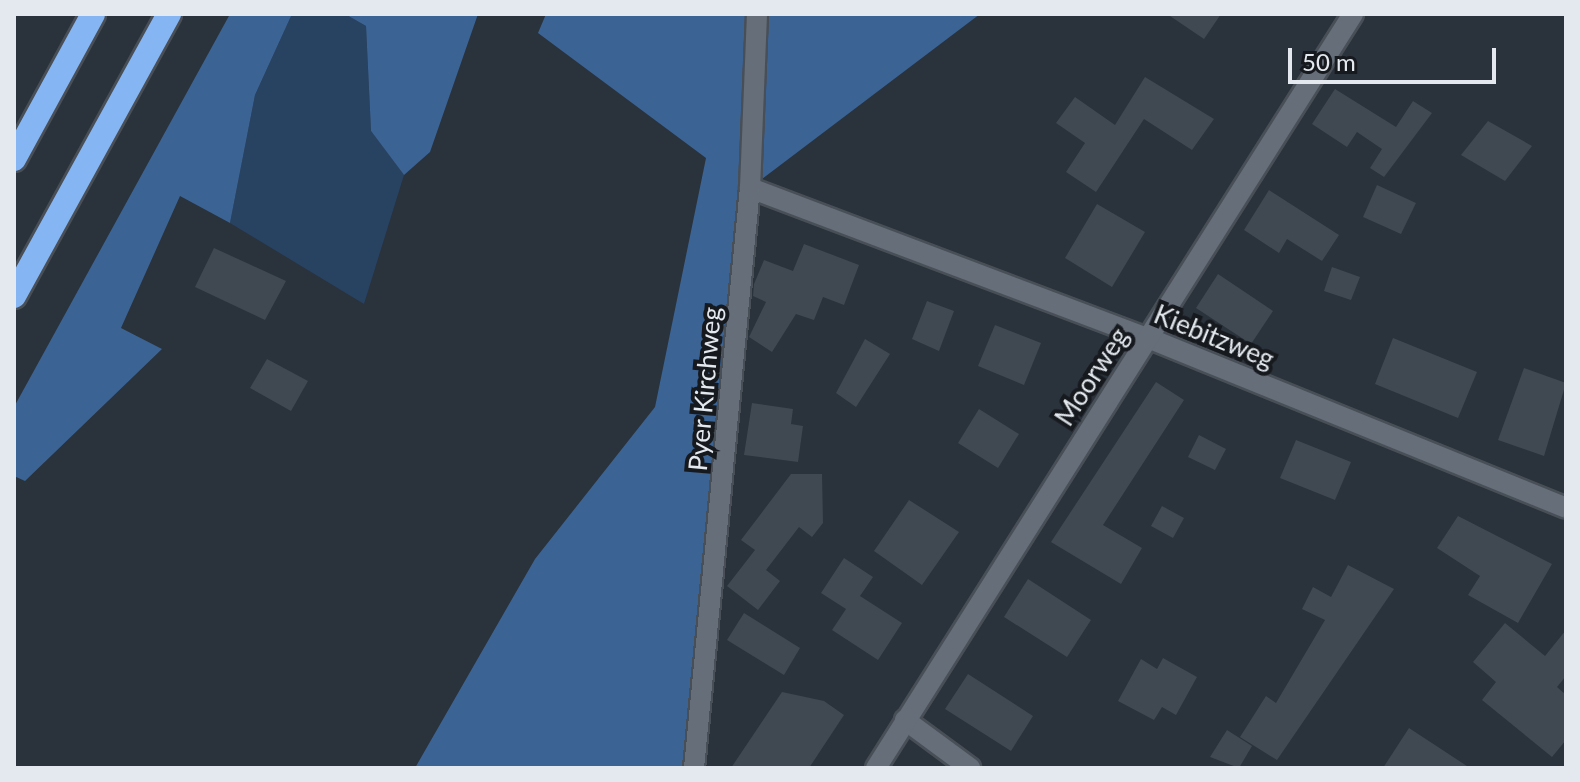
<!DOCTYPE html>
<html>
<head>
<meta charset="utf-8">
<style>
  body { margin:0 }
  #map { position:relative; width:1580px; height:782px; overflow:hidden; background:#2a323b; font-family:Lato,sans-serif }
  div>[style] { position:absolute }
  .green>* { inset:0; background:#284262 }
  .forest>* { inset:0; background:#3b6393 }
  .building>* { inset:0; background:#404852 }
  .roads { filter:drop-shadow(2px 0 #494f57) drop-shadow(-2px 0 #494f57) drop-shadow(0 2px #494f57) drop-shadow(0 -2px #494f57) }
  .street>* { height:20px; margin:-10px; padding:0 10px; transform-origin:10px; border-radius:10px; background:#656e79 }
  .highway>* { height:24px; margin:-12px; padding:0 12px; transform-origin:12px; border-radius:12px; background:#85b6f3 }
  span { translate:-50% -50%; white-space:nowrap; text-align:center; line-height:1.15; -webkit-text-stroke:8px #16191e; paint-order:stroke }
  .street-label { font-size:26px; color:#e4e9ef }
  .frame { position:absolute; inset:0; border:16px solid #e4e9ef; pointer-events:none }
  .scale { position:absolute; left:1288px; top:48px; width:208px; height:36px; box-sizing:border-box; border:4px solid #e4e9ef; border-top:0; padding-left:10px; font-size:24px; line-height:28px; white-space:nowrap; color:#e4e9ef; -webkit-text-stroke:6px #16191e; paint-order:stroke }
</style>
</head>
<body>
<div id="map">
  <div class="green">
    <i style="clip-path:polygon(292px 14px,345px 14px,366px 26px,371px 131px,404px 175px,364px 304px,230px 223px,255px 95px)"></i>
  </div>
  <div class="forest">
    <i style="clip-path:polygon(230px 14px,292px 14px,255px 95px,230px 223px,180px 196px,121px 328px,162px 349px,25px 481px,14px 476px,14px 407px)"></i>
    <i style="clip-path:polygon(345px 14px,478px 14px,430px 152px,404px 175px,371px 131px,366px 26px)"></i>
    <i style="clip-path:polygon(546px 14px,980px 14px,750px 188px,694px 768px,415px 768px,535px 559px,655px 407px,706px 158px,538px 33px)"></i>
  </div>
  <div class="building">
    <i style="clip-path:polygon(1167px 14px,1221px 14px,1204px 39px)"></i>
    <i style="clip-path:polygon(1145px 77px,1214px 119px,1192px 150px,1144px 119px,1096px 192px,1066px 172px,1085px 143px,1056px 123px,1075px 97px,1115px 125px)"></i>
    <i style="clip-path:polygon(1335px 89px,1396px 127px,1413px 101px,1432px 113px,1384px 177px,1370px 168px,1382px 149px,1357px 132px,1347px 147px,1312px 124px)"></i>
    <i style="clip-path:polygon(1488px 121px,1532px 146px,1505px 181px,1461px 155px)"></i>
    <i style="clip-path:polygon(1377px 185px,1416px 203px,1401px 234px,1363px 217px)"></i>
    <i style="clip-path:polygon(1269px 190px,1339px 235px,1322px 261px,1287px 239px,1279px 253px,1244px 230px)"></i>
    <i style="clip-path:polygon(1097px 204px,1145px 232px,1112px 287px,1065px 258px)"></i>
    <i style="clip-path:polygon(804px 244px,859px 265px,844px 305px,823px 297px,814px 320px,796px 314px,772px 352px,749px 337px,766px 302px,753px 296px,754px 284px,764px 260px,793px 271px)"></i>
    <i style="clip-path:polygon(214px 248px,286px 281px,265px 320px,195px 287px)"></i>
    <i style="clip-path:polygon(1332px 267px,1360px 277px,1351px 300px,1324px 291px)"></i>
    <i style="clip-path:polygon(1218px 274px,1273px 311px,1251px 344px,1196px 308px)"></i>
    <i style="clip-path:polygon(927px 301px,954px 311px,939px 351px,912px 339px)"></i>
    <i style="clip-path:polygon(995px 325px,1041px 343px,1024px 385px,978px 366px)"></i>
    <i style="clip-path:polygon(1393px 338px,1477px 372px,1458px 418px,1375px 384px)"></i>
    <i style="clip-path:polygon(865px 339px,890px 354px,856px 407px,836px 393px)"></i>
    <i style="clip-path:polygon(267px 359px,308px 381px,291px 411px,250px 388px)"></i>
    <i style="clip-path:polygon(1524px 368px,1566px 383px,1544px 456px,1498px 440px)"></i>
    <i style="clip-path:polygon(1156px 382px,1184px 400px,1103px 525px,1142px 548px,1121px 584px,1051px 542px)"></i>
    <i style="clip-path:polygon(752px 403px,793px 409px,791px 424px,803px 426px,798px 462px,744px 455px)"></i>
    <i style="clip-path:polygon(979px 409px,1019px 434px,998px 468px,958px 443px)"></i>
    <i style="clip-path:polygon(1199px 435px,1226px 449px,1215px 470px,1188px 457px)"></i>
    <i style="clip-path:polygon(1296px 440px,1351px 462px,1335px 500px,1280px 478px)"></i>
    <i style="clip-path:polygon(791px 474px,822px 474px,823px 523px,812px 537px,799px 527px,766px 570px,780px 581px,758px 610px,727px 586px,755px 550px,741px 540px)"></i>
    <i style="clip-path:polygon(909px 500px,959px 532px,922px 585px,874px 551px)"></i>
    <i style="clip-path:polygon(1162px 506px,1184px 518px,1173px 538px,1151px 526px)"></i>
    <i style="clip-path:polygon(1458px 516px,1552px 564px,1518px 623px,1468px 595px,1480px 576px,1437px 548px)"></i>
    <i style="clip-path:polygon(844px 558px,873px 577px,860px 596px,902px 623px,878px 660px,832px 630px,846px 609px,821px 593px)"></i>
    <i style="clip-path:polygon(1348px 565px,1394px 589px,1277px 760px,1240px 737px,1266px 696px,1276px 703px,1325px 620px,1302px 609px,1313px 587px,1331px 597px)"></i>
    <i style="clip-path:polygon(1028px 579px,1091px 620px,1067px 657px,1004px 617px)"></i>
    <i style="clip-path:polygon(744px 613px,800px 648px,784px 675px,727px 640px)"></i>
    <i style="clip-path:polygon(1505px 623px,1545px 656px,1566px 630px,1566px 676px,1557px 687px,1566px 695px,1566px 740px,1552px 757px,1482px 700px,1496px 682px,1473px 662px)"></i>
    <i style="clip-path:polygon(1163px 658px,1197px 677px,1176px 715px,1162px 707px,1154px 720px,1118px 701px,1141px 659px,1157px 669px)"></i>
    <i style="clip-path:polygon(968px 674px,1033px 716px,1011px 751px,945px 709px)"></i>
    <i style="clip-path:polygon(782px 692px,824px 701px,844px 715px,809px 768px,731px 768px)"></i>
    <i style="clip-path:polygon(1409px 728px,1470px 768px,1383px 768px)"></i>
    <i style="clip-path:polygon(1227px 730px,1252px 746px,1239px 768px,1210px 757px)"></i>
  </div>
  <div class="roads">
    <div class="street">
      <i style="left:750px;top:188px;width:425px;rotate:20.7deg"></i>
      <i style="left:1148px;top:338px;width:451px;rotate:22.1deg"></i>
      <i style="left:905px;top:720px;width:81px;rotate:36.4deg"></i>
      <i style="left:694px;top:768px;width:583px;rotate:-84.49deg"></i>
      <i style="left:750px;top:188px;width:174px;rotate:-87.7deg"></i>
      <i style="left:876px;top:768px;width:892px;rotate:-57.68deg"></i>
    </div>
    <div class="highway">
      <i style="left:14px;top:159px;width:165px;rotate:-61.4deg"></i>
      <i style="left:14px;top:296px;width:322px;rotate:-61.2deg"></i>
    </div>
  </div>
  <div class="street-label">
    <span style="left:1214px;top:337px;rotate:22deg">Kiebitzweg</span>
    <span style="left:1092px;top:377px;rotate:-57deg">Moorweg</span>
    <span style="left:705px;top:389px;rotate:-85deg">Pyer Kirchweg</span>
  </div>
  <div class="frame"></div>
  <div class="scale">50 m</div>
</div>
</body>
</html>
